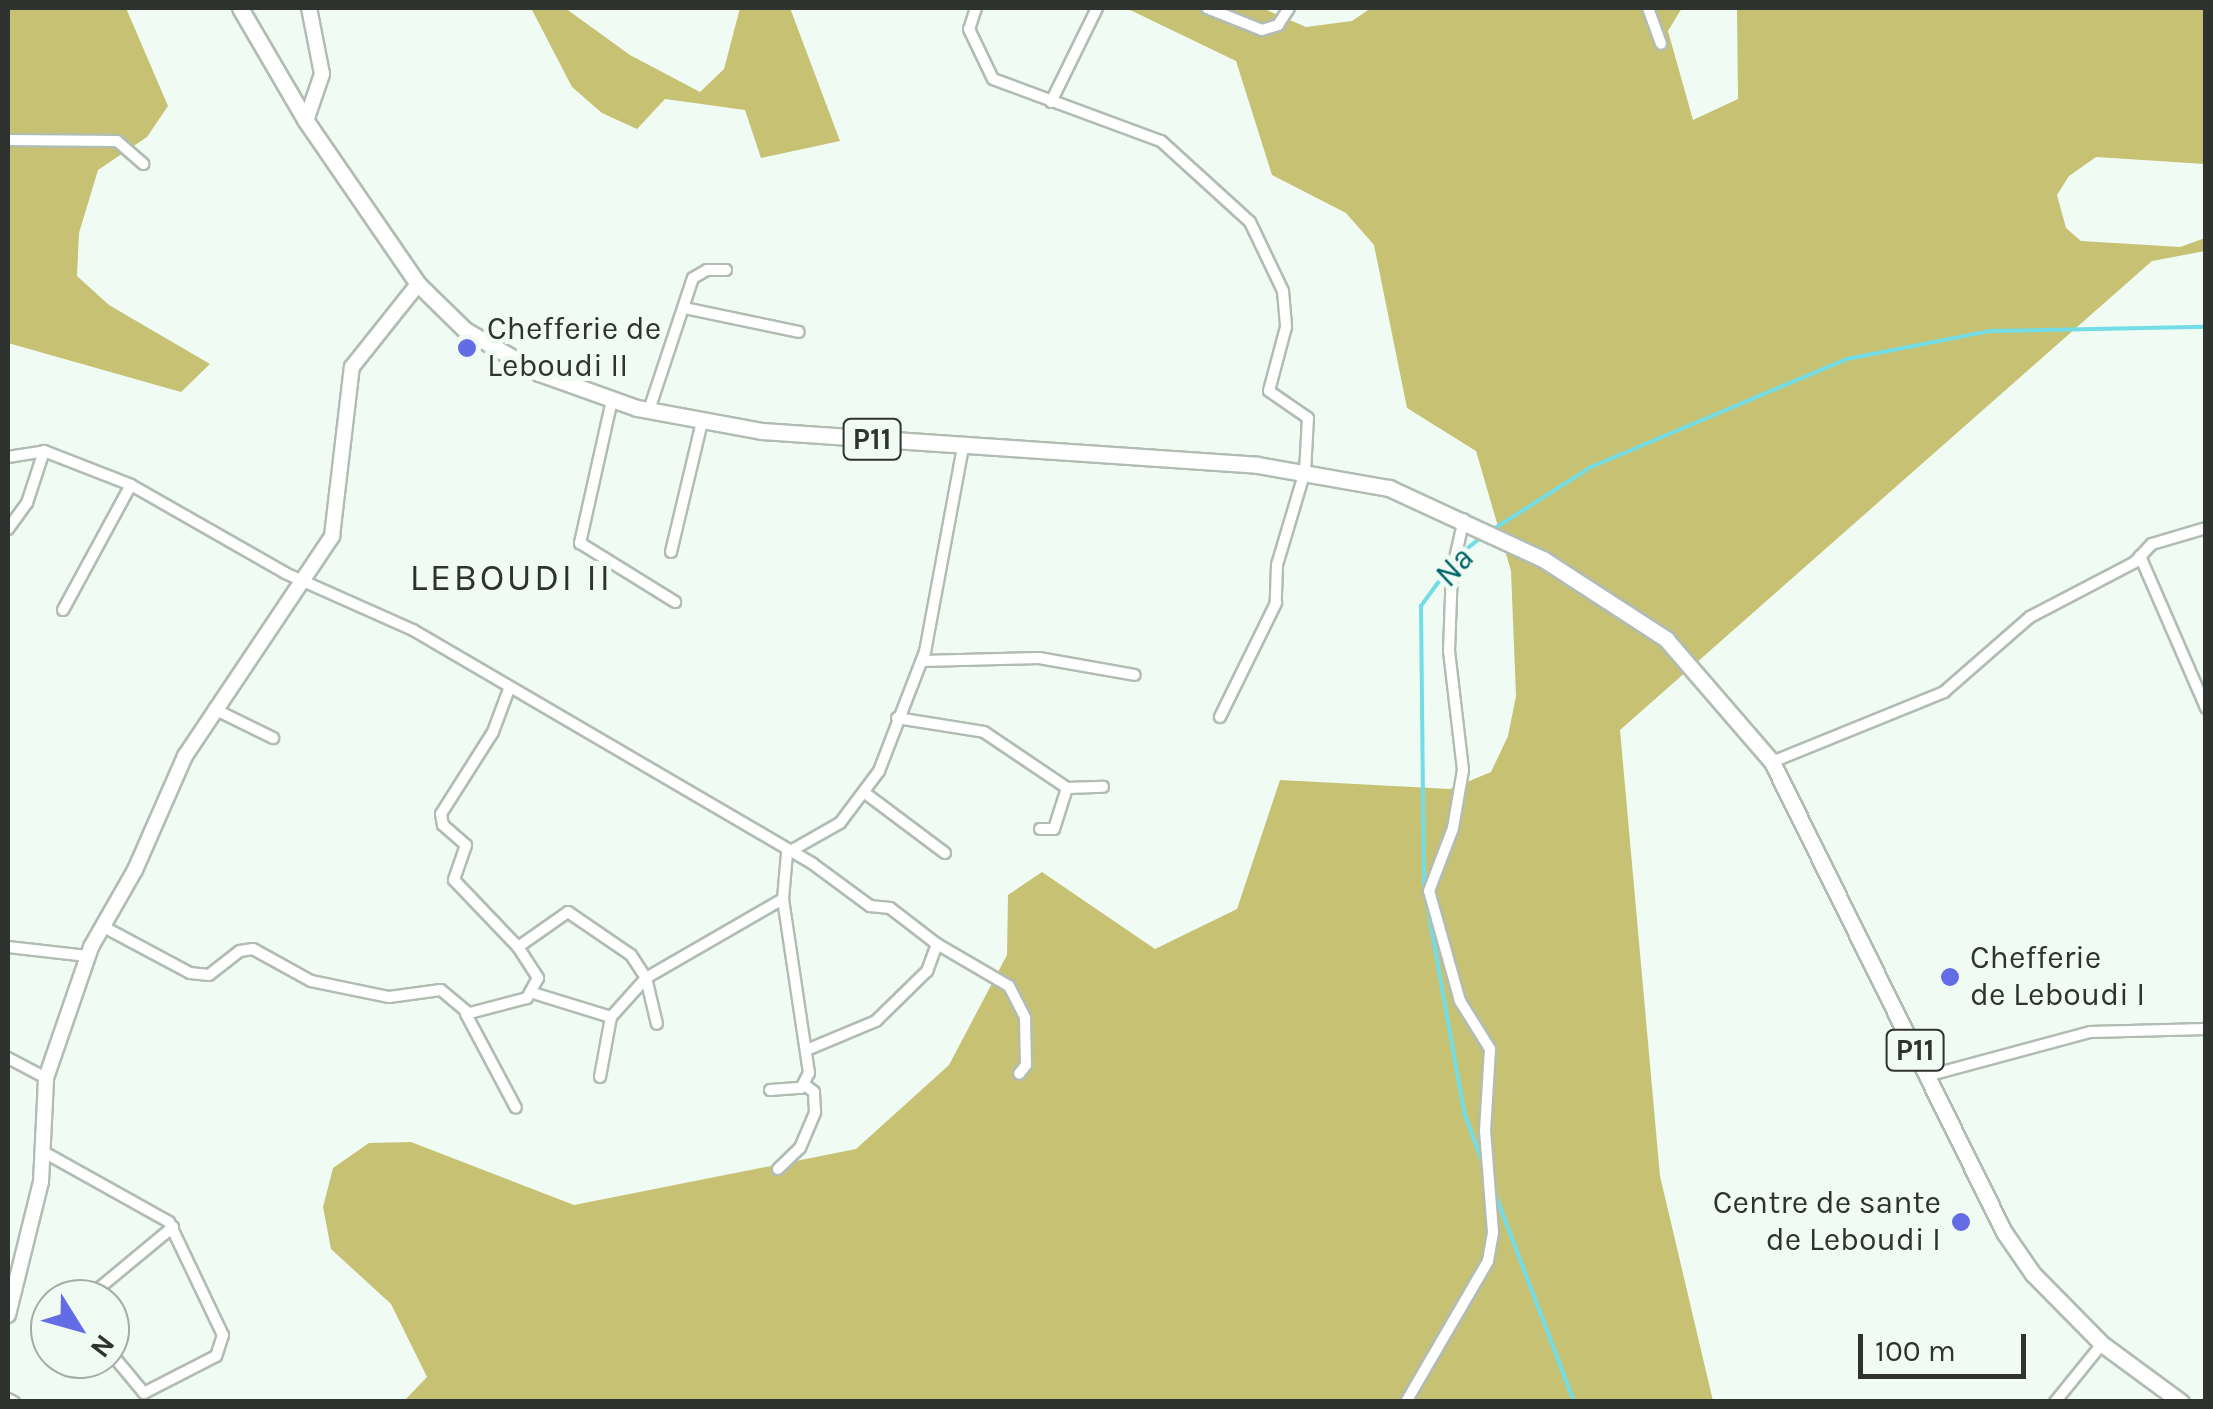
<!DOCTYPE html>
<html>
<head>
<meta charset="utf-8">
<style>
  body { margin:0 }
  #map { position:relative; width:2213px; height:1409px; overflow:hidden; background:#f0fcf3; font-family:Karla,sans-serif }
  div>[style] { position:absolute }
  .forest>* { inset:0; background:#c7c174 }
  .stream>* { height:4px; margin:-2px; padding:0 2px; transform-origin:2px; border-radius:2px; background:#72dde6 }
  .roads { filter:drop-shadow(2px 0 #b1bcb3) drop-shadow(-2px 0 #b1bcb3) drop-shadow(0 2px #b1bcb3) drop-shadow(0 -2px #b1bcb3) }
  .street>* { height:10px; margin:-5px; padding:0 5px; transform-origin:5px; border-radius:5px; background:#fff }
  .secondary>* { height:14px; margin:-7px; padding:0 7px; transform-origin:7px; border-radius:7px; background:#fff }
  .primary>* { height:15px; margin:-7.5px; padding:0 7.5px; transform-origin:7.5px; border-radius:7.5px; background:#fff }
  .dots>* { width:28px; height:28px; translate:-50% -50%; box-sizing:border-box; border:5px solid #f0fcf3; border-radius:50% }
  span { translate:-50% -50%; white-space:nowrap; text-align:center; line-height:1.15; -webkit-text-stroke:10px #f0fcf3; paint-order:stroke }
  .shield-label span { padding:2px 8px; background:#f0fcf3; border:2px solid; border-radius:8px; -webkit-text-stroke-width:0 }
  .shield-label { font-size:30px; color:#2f3330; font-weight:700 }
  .poi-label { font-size:32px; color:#2f3330 }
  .left { translate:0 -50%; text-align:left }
  .right { translate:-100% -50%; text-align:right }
  .water-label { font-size:35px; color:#02646a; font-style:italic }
  .quarter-label { font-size:38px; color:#2f3330; letter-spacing:2.5px }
  .frame { position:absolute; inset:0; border:10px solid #2f3330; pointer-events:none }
  .north { position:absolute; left:30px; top:1279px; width:100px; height:100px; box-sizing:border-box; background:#f0fcf3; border:2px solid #a3aca5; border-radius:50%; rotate:127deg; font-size:28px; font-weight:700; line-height:40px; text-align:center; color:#2f3330 }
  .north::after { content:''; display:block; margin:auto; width:35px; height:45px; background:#636ce4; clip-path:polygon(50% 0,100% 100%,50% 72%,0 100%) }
  .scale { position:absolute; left:1858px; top:1334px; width:168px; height:45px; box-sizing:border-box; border:5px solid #2f3330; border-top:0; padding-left:12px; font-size:30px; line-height:35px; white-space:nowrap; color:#2f3330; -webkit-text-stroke:8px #f0fcf3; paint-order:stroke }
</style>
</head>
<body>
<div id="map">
  <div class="forest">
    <i style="clip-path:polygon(8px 8px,126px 8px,168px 106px,147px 137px,98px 170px,79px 233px,77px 276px,109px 305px,210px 364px,181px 392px,8px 343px)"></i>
    <i style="clip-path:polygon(531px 8px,565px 8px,630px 55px,700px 92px,724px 69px,740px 8px,790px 8px,840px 141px,761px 158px,745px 110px,665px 99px,637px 129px,602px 113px,572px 87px)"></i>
    <i style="clip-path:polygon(1126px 8px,1262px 8px,1306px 27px,1352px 21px,1371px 8px,1682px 8px,1668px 31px,1693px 120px,1738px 99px,1737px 8px,2205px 8px,2205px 164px,2096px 157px,2069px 176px,2057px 195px,2066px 228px,2081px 241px,2180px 247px,2205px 238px,2205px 251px,2152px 261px,1620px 730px,1660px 1176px,1713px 1401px,404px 1401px,427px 1377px,391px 1304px,331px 1249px,323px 1207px,333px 1168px,369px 1143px,411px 1142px,574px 1205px,856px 1149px,949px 1065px,1007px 955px,1008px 895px,1042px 872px,1155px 949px,1237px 909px,1280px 780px,1450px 789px,1491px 772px,1508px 736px,1516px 696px,1511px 571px,1476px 451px,1407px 408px,1374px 245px,1346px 213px,1272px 175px,1236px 61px)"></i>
  </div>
  <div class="stream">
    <i style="left:1492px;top:530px;width:117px;rotate:-32.5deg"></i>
    <i style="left:1591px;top:467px;width:278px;rotate:-22.9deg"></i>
    <i style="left:1847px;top:359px;width:146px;rotate:-11.1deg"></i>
    <i style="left:1990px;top:331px;width:216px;rotate:-1.1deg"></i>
    <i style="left:1460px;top:554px;width:31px;rotate:-38deg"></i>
    <i style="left:1448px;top:569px;width:46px;rotate:126.1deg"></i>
    <i style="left:1421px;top:606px;width:281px;rotate:89.4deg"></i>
    <i style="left:1424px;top:887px;width:229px;rotate:79.9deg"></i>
    <i style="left:1464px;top:1112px;width:55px;rotate:69.9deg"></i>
    <i style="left:1494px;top:1191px;width:226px;rotate:69.2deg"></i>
  </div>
  <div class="roads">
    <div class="street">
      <i style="left:976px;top:8px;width:22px;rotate:108deg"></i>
      <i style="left:969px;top:29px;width:55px;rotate:64.4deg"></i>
      <i style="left:993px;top:79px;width:179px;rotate:20.3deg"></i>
      <i style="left:1161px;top:141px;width:120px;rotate:42.3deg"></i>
      <i style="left:1250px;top:222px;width:76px;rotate:64.4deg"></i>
      <i style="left:1283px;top:291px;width:36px;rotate:85deg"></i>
      <i style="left:1286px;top:327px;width:66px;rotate:104.9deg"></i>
      <i style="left:1269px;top:391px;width:47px;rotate:34.7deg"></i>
      <i style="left:1308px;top:418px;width:53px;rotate:93.2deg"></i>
      <i style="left:1305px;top:471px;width:98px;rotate:106.6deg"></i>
      <i style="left:1277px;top:565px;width:38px;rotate:92deg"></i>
      <i style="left:1276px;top:603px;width:127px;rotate:116.2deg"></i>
      <i style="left:1207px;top:8px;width:59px;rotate:21.8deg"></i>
      <i style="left:1262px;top:30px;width:17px;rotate:-17deg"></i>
      <i style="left:1278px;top:25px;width:20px;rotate:-57deg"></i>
      <i style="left:1648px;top:8px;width:38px;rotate:70deg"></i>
      <i style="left:1051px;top:102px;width:105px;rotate:-63.9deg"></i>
      <i style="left:8px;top:140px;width:109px;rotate:0.5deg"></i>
      <i style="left:117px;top:141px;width:35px;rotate:41deg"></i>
      <i style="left:684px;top:308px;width:117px;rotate:11.8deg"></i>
      <i style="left:612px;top:400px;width:147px;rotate:102.6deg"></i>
      <i style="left:580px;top:543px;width:112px;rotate:31.8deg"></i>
      <i style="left:649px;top:410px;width:139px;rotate:-71.6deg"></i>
      <i style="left:693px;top:278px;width:16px;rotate:-30deg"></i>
      <i style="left:707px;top:270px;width:19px"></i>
      <i style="left:8px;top:457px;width:36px;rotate:-9deg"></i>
      <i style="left:44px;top:451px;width:93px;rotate:21.3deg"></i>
      <i style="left:131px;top:485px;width:177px;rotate:29.7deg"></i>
      <i style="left:285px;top:573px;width:140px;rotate:24deg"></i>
      <i style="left:413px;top:630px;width:463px;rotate:30.3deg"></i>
      <i style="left:813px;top:864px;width:71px;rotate:36.4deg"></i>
      <i style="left:870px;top:906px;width:20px;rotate:6deg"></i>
      <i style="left:890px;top:908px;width:59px;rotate:37.5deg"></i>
      <i style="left:937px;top:944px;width:29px;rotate:110deg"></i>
      <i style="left:927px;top:971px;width:71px;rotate:135.6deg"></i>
      <i style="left:876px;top:1021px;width:73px;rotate:157.3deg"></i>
      <i style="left:8px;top:529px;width:32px;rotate:-54deg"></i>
      <i style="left:27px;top:503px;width:55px;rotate:-71.9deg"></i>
      <i style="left:671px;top:552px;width:134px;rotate:-76.6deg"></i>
      <i style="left:2140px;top:556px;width:166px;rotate:66.5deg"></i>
      <i style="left:63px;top:610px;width:142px;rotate:-61.5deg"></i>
      <i style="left:922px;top:661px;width:117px;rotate:-1.5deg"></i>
      <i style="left:1039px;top:658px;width:97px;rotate:10deg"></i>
      <i style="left:509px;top:689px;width:46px;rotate:110.4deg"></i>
      <i style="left:493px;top:732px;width:97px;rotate:122.4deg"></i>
      <i style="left:441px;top:814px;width:11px;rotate:80deg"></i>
      <i style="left:443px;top:825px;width:30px;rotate:41deg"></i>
      <i style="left:466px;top:845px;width:37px;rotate:109deg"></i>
      <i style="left:454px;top:880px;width:93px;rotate:46.3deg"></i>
      <i style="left:518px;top:947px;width:37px;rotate:57deg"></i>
      <i style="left:538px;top:978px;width:23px;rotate:119deg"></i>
      <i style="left:527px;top:998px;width:63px;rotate:165.3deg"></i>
      <i style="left:466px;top:1014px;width:106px;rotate:62deg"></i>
      <i style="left:214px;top:709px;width:66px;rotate:26.2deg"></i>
      <i style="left:897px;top:718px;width:88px;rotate:9.1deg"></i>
      <i style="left:984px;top:732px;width:100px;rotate:34deg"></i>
      <i style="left:1067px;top:788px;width:36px;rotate:-2deg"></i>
      <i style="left:1772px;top:762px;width:186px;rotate:-22.1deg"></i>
      <i style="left:1944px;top:692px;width:114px;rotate:-41.1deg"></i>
      <i style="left:2030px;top:617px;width:119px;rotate:-27.6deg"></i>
      <i style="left:2135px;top:562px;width:25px;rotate:-47deg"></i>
      <i style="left:2152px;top:544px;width:56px;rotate:-16.5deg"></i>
      <i style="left:865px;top:793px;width:100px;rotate:36.9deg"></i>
      <i style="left:1040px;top:829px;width:14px"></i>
      <i style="left:1054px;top:829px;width:43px;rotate:-72.4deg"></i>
      <i style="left:787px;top:853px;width:61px;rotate:-29.5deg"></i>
      <i style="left:840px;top:823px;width:65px;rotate:-53.1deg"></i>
      <i style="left:879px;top:771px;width:128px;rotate:-68.9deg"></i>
      <i style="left:925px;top:652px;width:209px;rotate:-79.5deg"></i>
      <i style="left:102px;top:926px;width:100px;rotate:28.1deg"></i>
      <i style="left:190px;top:973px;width:19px;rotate:6deg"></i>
      <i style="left:209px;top:975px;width:39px;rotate:-38deg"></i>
      <i style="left:240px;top:951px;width:13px;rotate:-9deg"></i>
      <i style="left:253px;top:949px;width:66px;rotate:28.9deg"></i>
      <i style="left:311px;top:981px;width:80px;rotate:11.6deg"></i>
      <i style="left:389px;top:997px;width:52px;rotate:-7.7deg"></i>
      <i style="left:441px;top:990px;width:34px;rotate:40deg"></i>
      <i style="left:937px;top:944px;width:83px;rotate:30.3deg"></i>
      <i style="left:1009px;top:986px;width:36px;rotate:63deg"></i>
      <i style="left:1025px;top:1018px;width:47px;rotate:88.8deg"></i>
      <i style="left:1026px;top:1065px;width:11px;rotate:128deg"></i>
      <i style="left:8px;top:947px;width:80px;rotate:6.5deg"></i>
      <i style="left:518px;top:947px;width:61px;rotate:-35deg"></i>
      <i style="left:568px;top:912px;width:76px;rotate:34.3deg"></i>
      <i style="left:631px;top:955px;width:27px;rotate:57deg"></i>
      <i style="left:646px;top:978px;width:47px;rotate:76.6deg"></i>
      <i style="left:533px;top:993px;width:82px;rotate:17.1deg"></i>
      <i style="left:8px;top:1058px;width:43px;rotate:27.8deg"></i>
      <i style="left:1927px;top:1076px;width:169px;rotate:-15.1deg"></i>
      <i style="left:2090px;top:1032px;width:116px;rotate:-1.5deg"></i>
      <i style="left:600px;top:1077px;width:61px;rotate:-79.6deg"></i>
      <i style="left:611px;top:1017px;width:52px;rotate:-48.1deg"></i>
      <i style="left:646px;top:978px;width:158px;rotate:-30deg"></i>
      <i style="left:770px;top:1090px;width:31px;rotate:-4deg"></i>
      <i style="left:801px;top:1088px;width:17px;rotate:-62deg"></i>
      <i style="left:809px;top:1073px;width:176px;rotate:-98.5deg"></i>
      <i style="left:783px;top:899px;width:46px;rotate:-85deg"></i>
      <i style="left:42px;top:1151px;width:145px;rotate:29.2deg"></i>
      <i style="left:169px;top:1222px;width:125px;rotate:64.5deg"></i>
      <i style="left:223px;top:1335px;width:22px;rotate:108deg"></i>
      <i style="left:216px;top:1356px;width:81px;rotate:152.8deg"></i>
      <i style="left:144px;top:1393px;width:53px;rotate:-129.7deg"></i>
      <i style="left:778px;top:1169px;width:30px;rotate:-44deg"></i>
      <i style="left:800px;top:1148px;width:39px;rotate:-67deg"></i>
      <i style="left:815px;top:1112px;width:20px;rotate:-93deg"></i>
      <i style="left:814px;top:1092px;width:11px;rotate:-142deg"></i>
      <i style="left:86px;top:1299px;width:113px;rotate:-39.6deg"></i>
      <i style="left:8px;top:1399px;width:7px;rotate:27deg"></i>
      <i style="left:1406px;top:1402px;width:163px;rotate:-59.8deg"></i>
      <i style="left:1488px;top:1261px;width:29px;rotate:-80deg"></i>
      <i style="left:1493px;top:1232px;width:101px;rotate:-94.5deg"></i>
      <i style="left:1485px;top:1131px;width:82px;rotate:-86.5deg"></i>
      <i style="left:1490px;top:1049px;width:57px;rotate:-122deg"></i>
      <i style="left:1460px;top:1001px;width:114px;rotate:-105.7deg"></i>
      <i style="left:1429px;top:891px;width:67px;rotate:-69.1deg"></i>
      <i style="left:1453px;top:828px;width:59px;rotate:-80.2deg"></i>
      <i style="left:1463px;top:770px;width:120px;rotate:-96.7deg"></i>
      <i style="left:1449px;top:651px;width:80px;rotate:-87.9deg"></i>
      <i style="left:1452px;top:571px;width:53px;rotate:-77deg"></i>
      <i style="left:2055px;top:1402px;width:75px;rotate:-51deg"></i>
    </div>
    <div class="secondary">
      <i style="left:306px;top:121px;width:50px;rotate:-71.2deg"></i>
      <i style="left:322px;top:74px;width:67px;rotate:-101.1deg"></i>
      <i style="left:8px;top:1315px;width:137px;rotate:-76.1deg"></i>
      <i style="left:41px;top:1182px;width:104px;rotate:-87.2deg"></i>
      <i style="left:46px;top:1078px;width:139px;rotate:-71deg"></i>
      <i style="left:91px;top:947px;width:89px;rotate:-60.3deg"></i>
      <i style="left:135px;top:870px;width:124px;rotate:-66.3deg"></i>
      <i style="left:185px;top:756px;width:265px;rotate:-56.2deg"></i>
      <i style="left:332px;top:536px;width:170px;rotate:-83.3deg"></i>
      <i style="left:352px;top:367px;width:106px;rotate:-51.5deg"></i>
    </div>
    <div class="primary">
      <i style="left:240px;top:8px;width:131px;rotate:59.7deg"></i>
      <i style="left:306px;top:121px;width:198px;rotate:55.5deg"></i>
      <i style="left:418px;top:284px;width:66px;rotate:44.4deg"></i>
      <i style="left:465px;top:330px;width:86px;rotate:30.2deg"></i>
      <i style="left:539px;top:373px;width:104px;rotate:19.7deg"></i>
      <i style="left:637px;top:408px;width:127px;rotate:10.4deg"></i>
      <i style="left:762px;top:431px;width:496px;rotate:3.9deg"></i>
      <i style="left:1257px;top:465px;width:134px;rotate:9.9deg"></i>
      <i style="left:1389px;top:488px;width:170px;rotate:24.8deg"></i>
      <i style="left:1543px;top:559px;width:147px;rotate:33deg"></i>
      <i style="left:1666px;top:639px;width:162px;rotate:49.2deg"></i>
      <i style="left:1772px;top:762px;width:524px;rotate:63.73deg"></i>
      <i style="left:2004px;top:1232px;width:51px;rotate:55.4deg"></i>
      <i style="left:2033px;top:1274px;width:98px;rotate:45.4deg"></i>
      <i style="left:2102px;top:1344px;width:98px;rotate:36.3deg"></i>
    </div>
  </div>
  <div class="dots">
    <i style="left:467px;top:348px;background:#636ce4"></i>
    <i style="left:1950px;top:977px;background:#636ce4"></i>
    <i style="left:1961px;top:1222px;background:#636ce4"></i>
  </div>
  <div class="shield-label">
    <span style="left:872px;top:439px">P11</span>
    <span style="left:1915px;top:1050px">P11</span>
  </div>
  <div class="poi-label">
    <span class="left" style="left:487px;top:348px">Chefferie de<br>Leboudi II</span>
    <span class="left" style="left:1970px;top:977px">Chefferie<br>de Leboudi I</span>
    <span class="right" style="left:1941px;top:1222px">Centre de sante<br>de Leboudi I</span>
  </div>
  <div class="water-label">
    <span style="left:1454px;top:567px;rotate:-49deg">Na</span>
  </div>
  <div class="quarter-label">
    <span style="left:511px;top:578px">LEBOUDI II</span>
  </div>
  <div class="frame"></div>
  <div class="north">N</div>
  <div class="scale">100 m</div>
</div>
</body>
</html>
